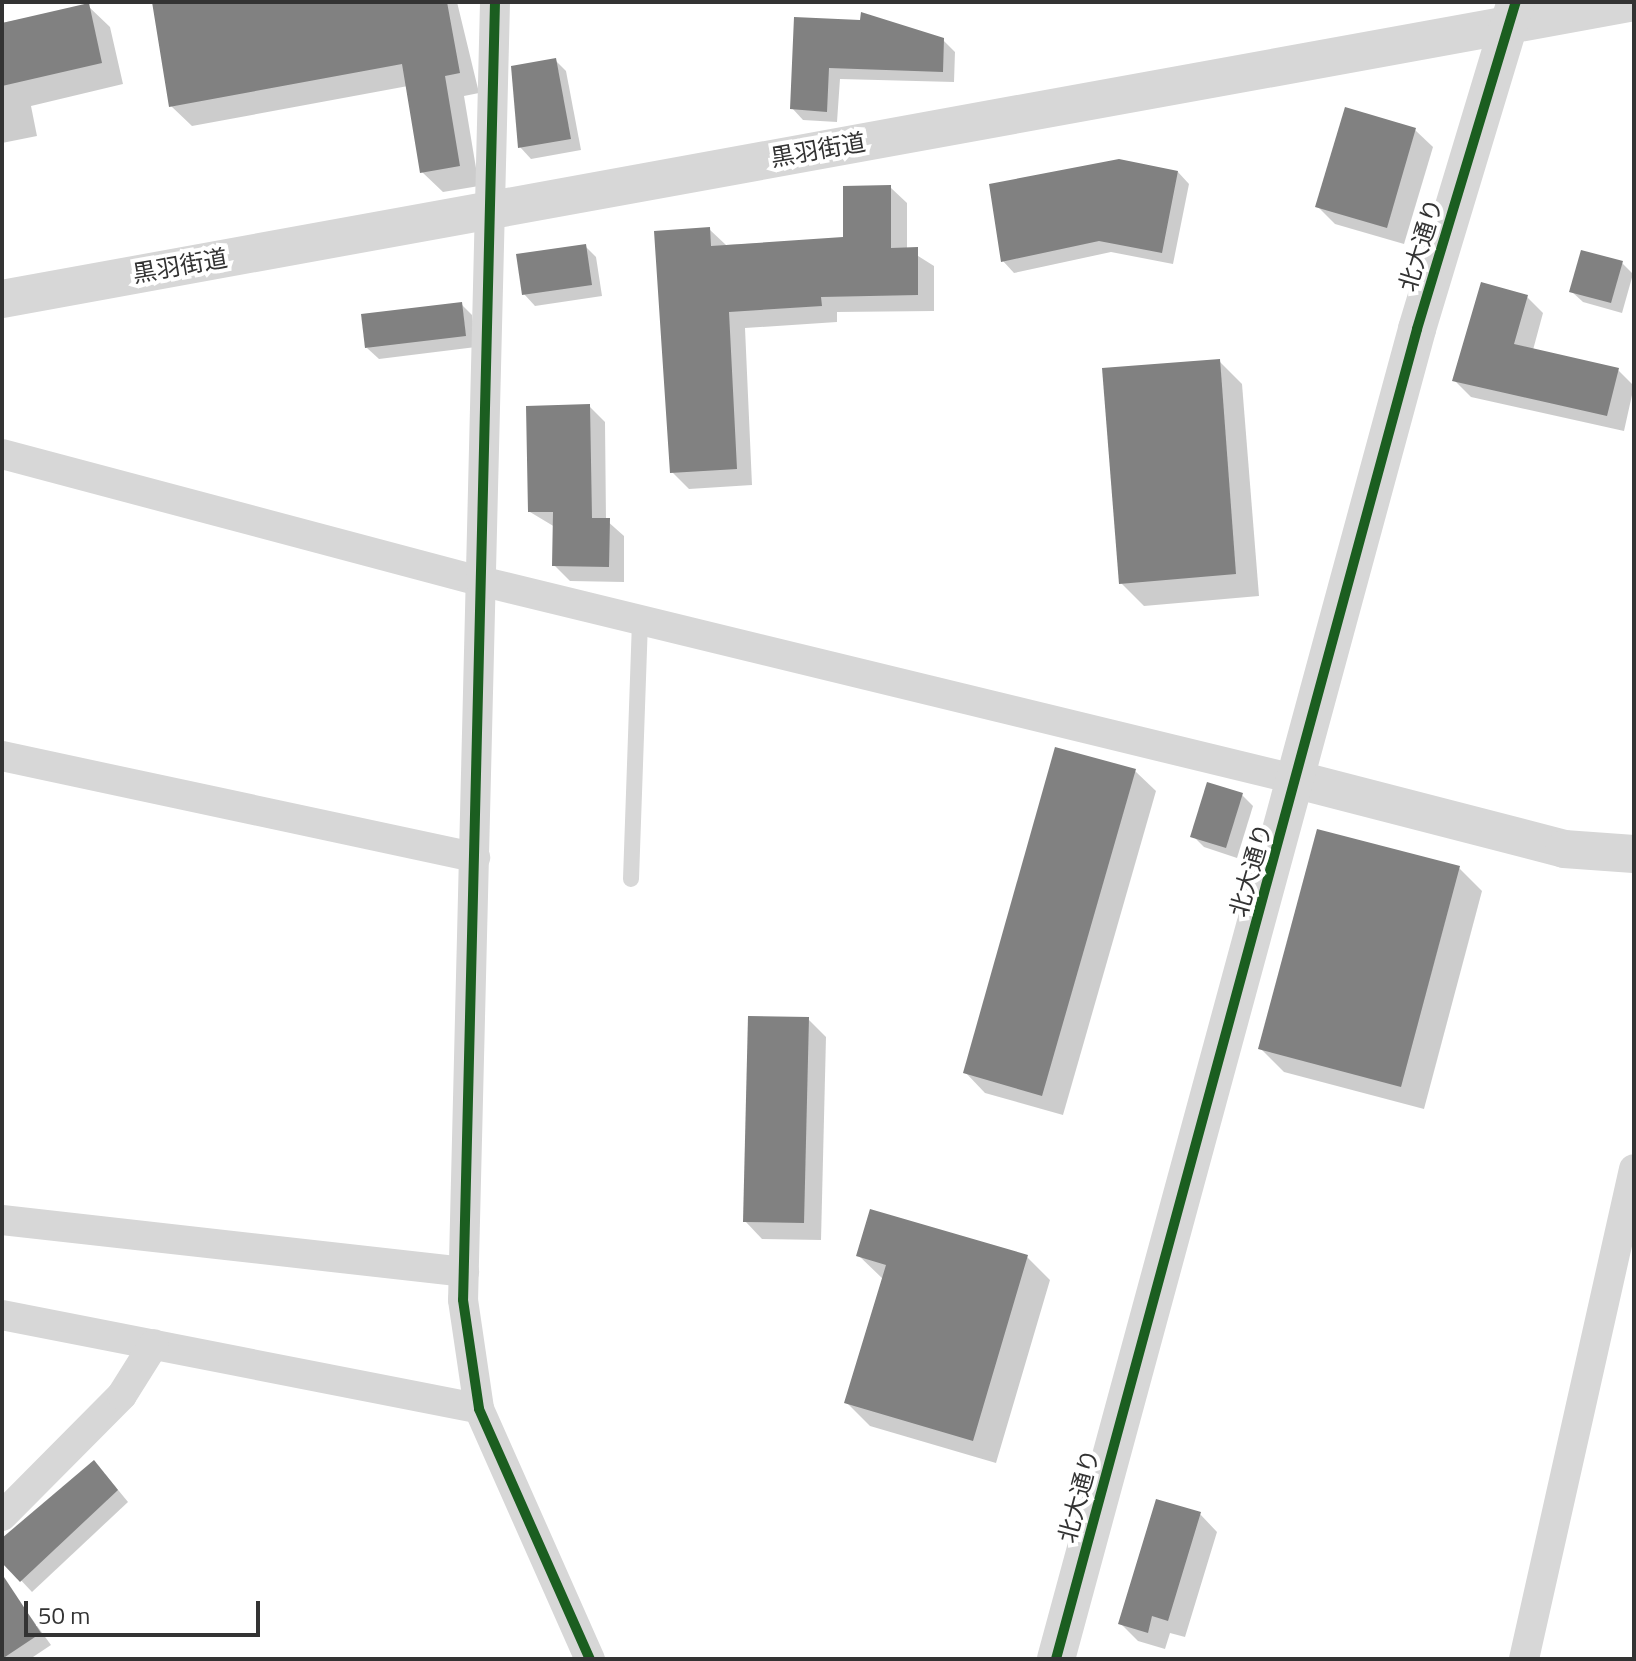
<!DOCTYPE html>
<html>
<head>
<meta charset="utf-8">
<style>
  body { margin:0 }
  #map { position:relative; width:1636px; height:1661px; overflow:hidden; background:#fff; font-family:"Titillium Web","Noto Sans JP",sans-serif }
  div>[style] { position:absolute }
  .shadow>* { inset:0; background:#0003 }
  .building>* { inset:0; background:#818181 }
  .service>* { height:16px; margin:-8px; padding:0 8px; transform-origin:8px; border-radius:8px; background:#d7d7d7 }
  .minor>* { height:30px; margin:-15px; padding:0 15px; transform-origin:15px; border-radius:15px; background:#d7d7d7 }
  .tertiary>* { height:38px; margin:-19px; padding:0 19px; transform-origin:19px; border-radius:19px; background:#d7d7d7 }
  .cycleway>* { height:10px; margin:-5px; padding:0 5px; transform-origin:5px; border-radius:5px; background:#1b5e20 }
  span { translate:-50% -50%; white-space:nowrap; text-align:center; line-height:1.15; -webkit-text-stroke:8px #fff; paint-order:stroke }
  .street-label { font-size:24px; color:#333 }
  .frame { position:absolute; inset:0; border:4px solid #333; pointer-events:none }
  .scale { position:absolute; left:24px; top:1601px; width:236px; height:36px; box-sizing:border-box; border:4px solid #333; border-top:0; padding-left:10px; font-size:24px; line-height:28px; white-space:nowrap; color:#333; -webkit-text-stroke:6px #fff; paint-order:stroke }
</style>
</head>
<body>
<div id="map">
  <div class="shadow">
    <i style="clip-path:polygon(154px 2px,457px 2px,479px 93px,464px 96px,479px 186px,443px 192px,422px 172px,408px 86px,192px 126px,171px 106px)"></i>
    <i style="clip-path:polygon(88px 6px,110px 27px,123px 84px,31px 106px,37px 136px,2px 143px,2px 23px)"></i>
    <i style="clip-path:polygon(796px 19px,943px 40px,955px 52px,954px 82px,840px 79px,837px 122px,803px 120px,792px 108px)"></i>
    <i style="clip-path:polygon(555px 60px,566px 71px,581px 150px,531px 159px,520px 147px)"></i>
    <i style="clip-path:polygon(1415px 130px,1433px 147px,1404px 244px,1335px 224px,1317px 206px)"></i>
    <i style="clip-path:polygon(1178px 172px,1189px 184px,1173px 264px,1111px 252px,1014px 273px,1003px 261px)"></i>
    <i style="clip-path:polygon(890px 187px,907px 203px,907px 249px,934px 266px,934px 311px,837px 312px,837px 322px,745px 328px,752px 485px,689px 489px,672px 472px,709px 229px,726px 245px,845px 239px)"></i>
    <i style="clip-path:polygon(585px 246px,596px 257px,602px 296px,535px 306px,524px 294px)"></i>
    <i style="clip-path:polygon(1622px 263px,1633px 274px,1622px 313px,1583px 302px,1571px 291px)"></i>
    <i style="clip-path:polygon(1527px 297px,1543px 313px,1533px 350px,1618px 370px,1634px 386px,1624px 431px,1471px 397px,1454px 380px)"></i>
    <i style="clip-path:polygon(461px 304px,472px 315px,476px 347px,379px 359px,367px 348px)"></i>
    <i style="clip-path:polygon(1219px 361px,1242px 384px,1259px 596px,1144px 606px,1121px 583px)"></i>
    <i style="clip-path:polygon(589px 406px,605px 422px,606px 520px,624px 536px,624px 582px,570px 581px,554px 565px,555px 527px,530px 512px)"></i>
    <i style="clip-path:polygon(1135px 771px,1156px 791px,1063px 1115px,985px 1093px,965px 1072px)"></i>
    <i style="clip-path:polygon(1242px 795px,1253px 806px,1237px 858px,1204px 847px,1193px 836px)"></i>
    <i style="clip-path:polygon(1459px 868px,1482px 891px,1424px 1109px,1284px 1072px,1261px 1049px)"></i>
    <i style="clip-path:polygon(808px 1019px,826px 1037px,821px 1240px,762px 1239px,745px 1221px)"></i>
    <i style="clip-path:polygon(858px 1255px,1027px 1257px,1050px 1280px,996px 1463px,870px 1426px,846px 1402px,883px 1279px)"></i>
    <i style="clip-path:polygon(105px 1474px,128px 1502px,32px 1592px,2px 1560px,2px 1542px)"></i>
    <i style="clip-path:polygon(1200px 1514px,1217px 1532px,1185px 1637px,1170px 1633px,1165px 1649px,1138px 1641px,1120px 1623px)"></i>
    <i style="clip-path:polygon(13px 1593px,51px 1645px,30px 1659px,2px 1659px,2px 1600px)"></i>
  </div>
  <div class="building">
    <i style="clip-path:polygon(152px 2px,447px 2px,460px 73px,445px 76px,460px 166px,420px 173px,402px 64px,169px 107px)"></i>
    <i style="clip-path:polygon(89px 3px,102px 63px,2px 86px,2px 23px)"></i>
    <i style="clip-path:polygon(861px 12px,944px 38px,943px 72px,829px 68px,827px 112px,790px 109px,794px 17px,860px 20px)"></i>
    <i style="clip-path:polygon(556px 58px,571px 139px,518px 148px,511px 66px)"></i>
    <i style="clip-path:polygon(1345px 107px,1416px 128px,1387px 228px,1315px 207px)"></i>
    <i style="clip-path:polygon(1119px 159px,1178px 171px,1162px 253px,1099px 241px,1001px 262px,989px 184px)"></i>
    <i style="clip-path:polygon(891px 185px,891px 248px,918px 247px,918px 295px,821px 297px,822px 306px,729px 312px,737px 469px,670px 473px,654px 231px,710px 227px,711px 246px,843px 237px,843px 186px)"></i>
    <i style="clip-path:polygon(586px 244px,592px 285px,522px 295px,516px 254px)"></i>
    <i style="clip-path:polygon(1581px 250px,1623px 261px,1611px 303px,1569px 292px)"></i>
    <i style="clip-path:polygon(1481px 282px,1528px 295px,1514px 344px,1619px 368px,1607px 416px,1452px 381px)"></i>
    <i style="clip-path:polygon(462px 302px,466px 336px,365px 348px,361px 314px)"></i>
    <i style="clip-path:polygon(1220px 359px,1236px 574px,1119px 584px,1102px 368px)"></i>
    <i style="clip-path:polygon(590px 404px,592px 518px,610px 518px,609px 567px,552px 566px,553px 512px,528px 512px,526px 406px)"></i>
    <i style="clip-path:polygon(1055px 747px,1136px 769px,1042px 1096px,963px 1073px)"></i>
    <i style="clip-path:polygon(1207px 782px,1243px 793px,1226px 848px,1190px 837px)"></i>
    <i style="clip-path:polygon(1317px 829px,1460px 866px,1401px 1087px,1258px 1049px)"></i>
    <i style="clip-path:polygon(748px 1016px,809px 1017px,804px 1223px,743px 1222px)"></i>
    <i style="clip-path:polygon(870px 1209px,1028px 1255px,973px 1441px,844px 1403px,886px 1265px,856px 1256px)"></i>
    <i style="clip-path:polygon(94px 1460px,118px 1490px,20px 1582px,2px 1563px,2px 1538px)"></i>
    <i style="clip-path:polygon(1156px 1499px,1201px 1512px,1168px 1621px,1152px 1616px,1148px 1633px,1118px 1624px)"></i>
    <i style="clip-path:polygon(2px 1574px,41px 1633px,2px 1659px)"></i>
  </div>
  <div class="service">
    <i style="left:631px;top:879px;width:258px;rotate:-88deg"></i>
  </div>
  <div class="minor">
    <i style="left:495px;top:2px;width:1298px;rotate:91.41deg"></i>
    <i style="left:463px;top:1300px;width:110px;rotate:81.6deg"></i>
    <i style="left:479px;top:1409px;width:274px;rotate:66.1deg"></i>
    <i style="left:2px;top:454px;width:495px;rotate:14.9deg"></i>
    <i style="left:480px;top:581px;width:842px;rotate:13.67deg"></i>
    <i style="left:2px;top:756px;width:484px;rotate:12.1deg"></i>
    <i style="left:2px;top:1220px;width:465px;rotate:6.4deg"></i>
    <i style="left:2px;top:1315px;width:486px;rotate:11.1deg"></i>
    <i style="left:2px;top:1516px;width:170px;rotate:-45.2deg"></i>
    <i style="left:122px;top:1395px;width:60px;rotate:-57.9deg"></i>
    <i style="left:1524px;top:1659px;width:502px;rotate:-77.35deg"></i>
  </div>
  <div class="tertiary">
    <i style="left:2px;top:299px;width:1659px;rotate:-10.31deg"></i>
    <i style="left:1298px;top:780px;width:275px;rotate:14.5deg"></i>
    <i style="left:1564px;top:849px;width:70px;rotate:4.1deg"></i>
    <i style="left:1056px;top:1659px;width:1378px;rotate:-74.81deg"></i>
    <i style="left:1417px;top:329px;width:342px;rotate:-73.2deg"></i>
  </div>
  <div class="cycleway">
    <i style="left:495px;top:2px;width:1298px;rotate:91.41deg"></i>
    <i style="left:463px;top:1300px;width:110px;rotate:81.6deg"></i>
    <i style="left:479px;top:1409px;width:274px;rotate:66.1deg"></i>
    <i style="left:1056px;top:1659px;width:1378px;rotate:-74.81deg"></i>
    <i style="left:1417px;top:329px;width:342px;rotate:-73.2deg"></i>
  </div>
  <div class="street-label">
    <span style="left:818px;top:150px;rotate:-10deg">黒羽街道</span>
    <span style="left:1421px;top:245px;rotate:-73deg">北大通り</span>
    <span style="left:180px;top:266px;rotate:-10deg">黒羽街道</span>
    <span style="left:1251px;top:870px;rotate:-74deg">北大通り</span>
    <span style="left:1079px;top:1496px;rotate:-75deg">北大通り</span>
  </div>
  <div class="frame"></div>
  <div class="scale">50 m</div>
</div>
</body>
</html>
